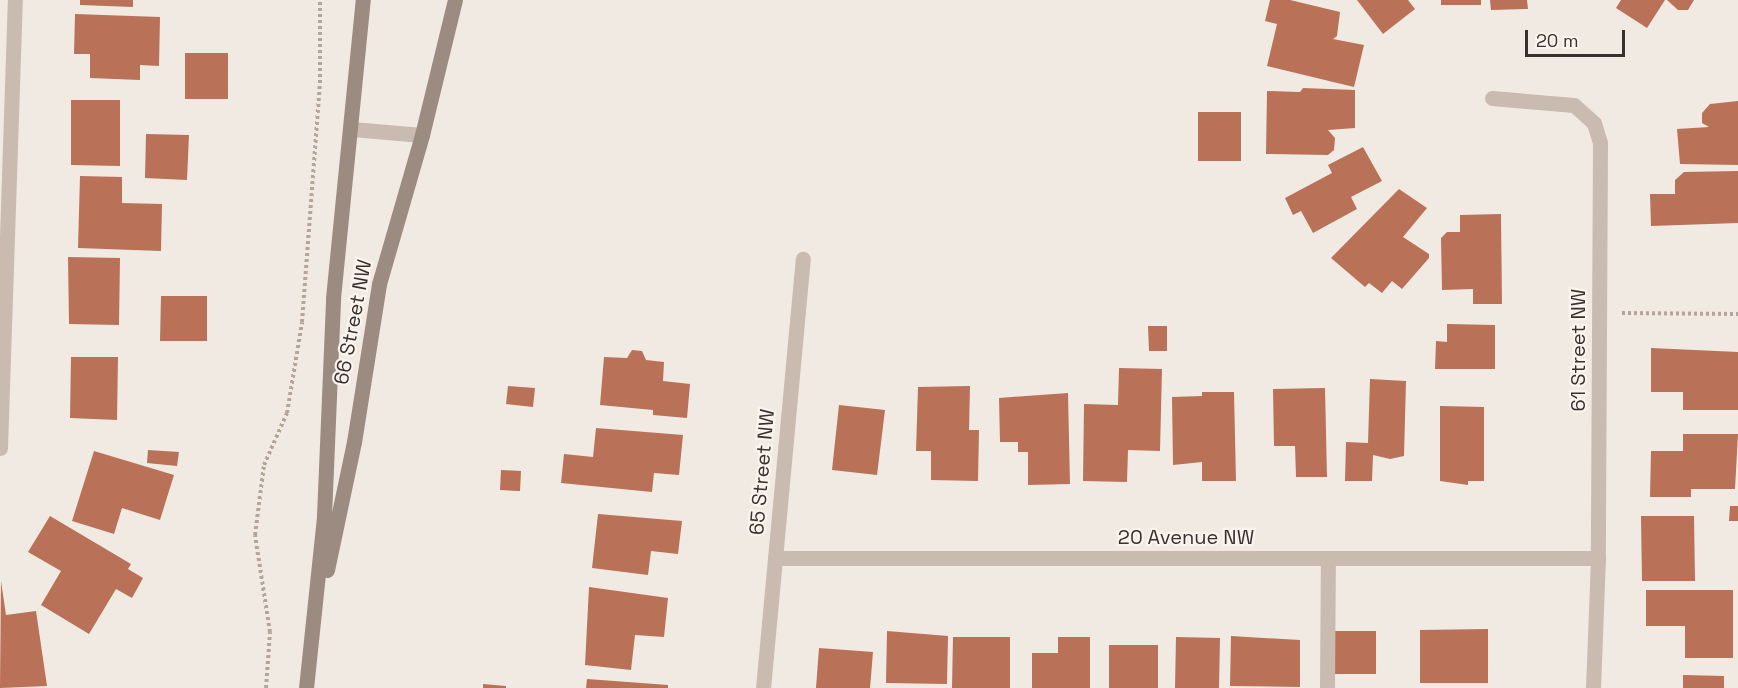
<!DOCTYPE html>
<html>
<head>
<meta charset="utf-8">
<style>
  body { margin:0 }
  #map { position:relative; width:1738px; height:688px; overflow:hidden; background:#f1eae2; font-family:"Space Grotesk",sans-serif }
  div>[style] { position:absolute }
  .building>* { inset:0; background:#b97158 }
  .path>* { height:4px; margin-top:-2px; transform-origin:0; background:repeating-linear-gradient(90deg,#b4a599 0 3px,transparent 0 6px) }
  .service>* { height:15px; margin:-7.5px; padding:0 7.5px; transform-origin:7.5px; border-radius:7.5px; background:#c9bbaf }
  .minor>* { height:15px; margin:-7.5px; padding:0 7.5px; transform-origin:7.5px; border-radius:7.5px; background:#c9bbaf }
  .secondary>* { height:15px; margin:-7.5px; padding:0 7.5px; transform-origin:7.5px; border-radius:7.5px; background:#9c8b80 }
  span { translate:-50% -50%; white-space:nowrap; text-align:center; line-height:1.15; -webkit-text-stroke:4.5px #f9f4ee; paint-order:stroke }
  .street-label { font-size:20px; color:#38302c }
  .scale { position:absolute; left:1525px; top:30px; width:100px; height:27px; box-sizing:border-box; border:3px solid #38302c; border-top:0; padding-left:8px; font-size:18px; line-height:21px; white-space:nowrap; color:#38302c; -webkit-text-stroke:4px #f9f4ee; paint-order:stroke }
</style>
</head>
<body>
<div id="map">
  <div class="building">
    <i style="clip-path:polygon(80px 0,133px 0,133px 7px,80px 5px)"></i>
    <i style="clip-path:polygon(1270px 0,1290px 0,1340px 12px,1337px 36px,1333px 39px,1364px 45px,1354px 87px,1267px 66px,1277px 24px,1265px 21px)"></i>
    <i style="clip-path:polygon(1357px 0,1408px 0,1415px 9px,1383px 34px)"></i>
    <i style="clip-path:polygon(1441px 0,1481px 0,1481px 5px,1441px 5px)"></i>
    <i style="clip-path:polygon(1490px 0,1527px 0,1528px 9px,1491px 10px)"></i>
    <i style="clip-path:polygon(1621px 0,1665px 0,1647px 28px,1616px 8px)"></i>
    <i style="clip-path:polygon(1667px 0,1694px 0,1688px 10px,1678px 10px)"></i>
    <i style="clip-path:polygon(75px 14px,160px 17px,159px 66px,140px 65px,140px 80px,90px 78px,90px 54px,74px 54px)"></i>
    <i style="clip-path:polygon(185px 53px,228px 53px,228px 99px,185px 99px)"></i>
    <i style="clip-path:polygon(1303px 88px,1355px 90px,1355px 128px,1328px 130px,1335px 138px,1334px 150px,1328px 155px,1266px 154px,1267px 91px,1300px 92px)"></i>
    <i style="clip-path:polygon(71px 100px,120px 100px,120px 166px,71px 165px)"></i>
    <i style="clip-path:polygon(1738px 101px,1738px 165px,1680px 164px,1677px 129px,1709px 127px,1702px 123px,1702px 113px,1710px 104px)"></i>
    <i style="clip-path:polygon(1198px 112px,1241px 112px,1241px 161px,1198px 161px)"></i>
    <i style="clip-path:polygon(146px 134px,189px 135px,187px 180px,145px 178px)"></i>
    <i style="clip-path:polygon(1363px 147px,1382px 181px,1351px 197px,1357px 209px,1313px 233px,1301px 211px,1293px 215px,1285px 198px,1332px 173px,1328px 165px)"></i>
    <i style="clip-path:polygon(1738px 171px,1738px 223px,1651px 226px,1650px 194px,1675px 194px,1675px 180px,1684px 172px)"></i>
    <i style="clip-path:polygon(80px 176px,122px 177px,122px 203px,162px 204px,161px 251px,78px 248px)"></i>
    <i style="clip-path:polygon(1399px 189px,1427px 208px,1403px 237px,1429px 254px,1429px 258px,1402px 289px,1392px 281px,1382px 293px,1369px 283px,1365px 287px,1331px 258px)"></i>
    <i style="clip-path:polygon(1501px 214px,1502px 304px,1473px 304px,1473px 289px,1442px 290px,1441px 238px,1447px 232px,1460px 232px,1460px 215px)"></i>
    <i style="clip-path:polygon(68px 257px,120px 258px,119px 325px,69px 324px)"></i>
    <i style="clip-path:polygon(161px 296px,207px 296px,207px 341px,160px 341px)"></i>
    <i style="clip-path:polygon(1447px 324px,1495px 325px,1495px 369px,1435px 369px,1436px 341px,1447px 342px)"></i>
    <i style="clip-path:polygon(1148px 326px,1167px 326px,1167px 351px,1149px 351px)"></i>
    <i style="clip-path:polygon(1651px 348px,1738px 352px,1738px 410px,1683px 410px,1683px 392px,1651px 392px)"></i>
    <i style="clip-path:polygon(632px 350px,642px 351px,646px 360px,664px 362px,663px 381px,690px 384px,687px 418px,653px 415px,653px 410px,600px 405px,604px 357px,627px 358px)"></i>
    <i style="clip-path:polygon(71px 357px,118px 357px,117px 420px,70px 418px)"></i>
    <i style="clip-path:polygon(1119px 368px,1162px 369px,1160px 451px,1128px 450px,1127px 482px,1083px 481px,1084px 404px,1118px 405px)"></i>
    <i style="clip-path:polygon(1370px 379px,1406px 381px,1404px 456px,1390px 459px,1373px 455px,1372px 481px,1345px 481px,1346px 442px,1368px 443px)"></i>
    <i style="clip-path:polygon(508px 386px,535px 388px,533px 407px,506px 404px)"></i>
    <i style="clip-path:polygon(970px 386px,969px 430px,979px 430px,978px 481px,931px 480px,931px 451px,916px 451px,918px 387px)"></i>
    <i style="clip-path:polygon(1325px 388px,1327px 477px,1296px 477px,1295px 446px,1274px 446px,1273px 389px)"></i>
    <i style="clip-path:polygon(1202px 392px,1234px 392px,1236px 481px,1202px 481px,1202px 462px,1173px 465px,1172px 397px,1202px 396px)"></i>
    <i style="clip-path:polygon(1068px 393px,1070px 484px,1028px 485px,1028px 452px,1018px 452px,1018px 442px,1000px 442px,999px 398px)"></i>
    <i style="clip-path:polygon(839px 405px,885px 410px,877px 475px,832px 470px)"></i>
    <i style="clip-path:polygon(1440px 406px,1484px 407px,1484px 481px,1468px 481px,1468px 485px,1440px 481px)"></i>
    <i style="clip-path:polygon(596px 428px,683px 435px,679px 475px,654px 473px,652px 492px,561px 483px,564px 454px,593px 457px)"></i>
    <i style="clip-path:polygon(1683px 434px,1738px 434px,1735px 489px,1691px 489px,1691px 497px,1650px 497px,1651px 451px,1683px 451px)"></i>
    <i style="clip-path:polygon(148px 450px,179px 452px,177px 466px,147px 463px)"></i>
    <i style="clip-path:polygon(94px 451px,174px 475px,160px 520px,122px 508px,114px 534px,72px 521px)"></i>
    <i style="clip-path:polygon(501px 470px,521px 471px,520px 491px,500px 490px)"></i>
    <i style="clip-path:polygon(1730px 506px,1738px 506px,1738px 521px,1729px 521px)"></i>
    <i style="clip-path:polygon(598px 514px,682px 521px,678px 554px,651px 551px,648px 575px,592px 568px)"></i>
    <i style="clip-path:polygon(50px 516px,131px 564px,128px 569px,143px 578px,132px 598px,116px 589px,89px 634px,41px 605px,61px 571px,28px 552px)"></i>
    <i style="clip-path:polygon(1641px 516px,1694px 516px,1695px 581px,1642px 581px)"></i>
    <i style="clip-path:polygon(1px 581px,6px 615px,36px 611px,47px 686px,0 688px)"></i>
    <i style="clip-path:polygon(589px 587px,668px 598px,664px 637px,635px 635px,631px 670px,585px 665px)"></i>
    <i style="clip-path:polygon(1646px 590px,1733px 590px,1733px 658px,1685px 658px,1685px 626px,1646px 626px)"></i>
    <i style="clip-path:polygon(1488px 629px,1488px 683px,1420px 683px,1420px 630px)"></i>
    <i style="clip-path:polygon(887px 631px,948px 636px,947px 684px,886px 683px)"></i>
    <i style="clip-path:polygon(1335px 631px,1376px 631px,1376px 674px,1335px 674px)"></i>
    <i style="clip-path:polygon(1231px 636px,1300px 640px,1300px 687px,1230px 686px)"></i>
    <i style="clip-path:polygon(953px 637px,1010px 637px,1010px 688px,952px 688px)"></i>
    <i style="clip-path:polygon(1058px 637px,1090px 637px,1090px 688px,1032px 688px,1032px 653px,1058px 653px)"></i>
    <i style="clip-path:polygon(1176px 637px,1220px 638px,1219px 688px,1175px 688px)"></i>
    <i style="clip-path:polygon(1109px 645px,1158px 645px,1158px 688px,1109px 688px)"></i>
    <i style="clip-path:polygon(819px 648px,873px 652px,870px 688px,816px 688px)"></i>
    <i style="clip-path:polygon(1683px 675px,1724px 676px,1724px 688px,1683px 688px)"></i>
    <i style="clip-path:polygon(587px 679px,668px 685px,668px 688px,586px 688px)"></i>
    <i style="clip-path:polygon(483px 684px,506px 686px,506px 688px,483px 688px)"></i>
  </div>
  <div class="path">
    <i style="left:1622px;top:313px;width:116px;rotate:0.5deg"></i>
    <i style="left:266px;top:688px;width:56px;rotate:-85.9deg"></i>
    <i style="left:270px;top:632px;width:98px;rotate:-98.8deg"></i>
    <i style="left:255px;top:535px;width:71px;rotate:-82.7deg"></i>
    <i style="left:264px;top:465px;width:57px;rotate:-66.1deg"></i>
    <i style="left:287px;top:413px;width:92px;rotate:-80.6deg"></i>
    <i style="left:302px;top:322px;width:240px;rotate:-85.7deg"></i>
    <i style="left:320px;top:83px;width:83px;rotate:-90deg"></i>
  </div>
  <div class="service">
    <i style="left:352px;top:129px;width:70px;rotate:4.9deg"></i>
    <i style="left:1327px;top:688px;width:130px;rotate:-89.6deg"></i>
  </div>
  <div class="minor">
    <i style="left:1492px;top:98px;width:82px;rotate:4.9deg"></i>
    <i style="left:1574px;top:105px;width:27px;rotate:42deg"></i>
    <i style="left:1594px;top:123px;width:21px;rotate:73deg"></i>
    <i style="left:1600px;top:143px;width:415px;rotate:90.3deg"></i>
    <i style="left:1598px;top:558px;width:130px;rotate:92.2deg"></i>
    <i style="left:0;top:448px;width:448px;rotate:-88.1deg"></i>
    <i style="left:775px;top:558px;width:823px"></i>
    <i style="left:763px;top:688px;width:431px;rotate:-84.7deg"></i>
  </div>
  <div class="secondary">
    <i style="left:327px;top:570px;width:131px;rotate:-78.1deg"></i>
    <i style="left:354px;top:442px;width:160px;rotate:-81deg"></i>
    <i style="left:379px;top:284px;width:155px;rotate:-73.9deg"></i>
    <i style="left:422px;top:135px;width:139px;rotate:-76.3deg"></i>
    <i style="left:306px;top:688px;width:173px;rotate:-84deg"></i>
    <i style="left:324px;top:516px;width:218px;rotate:-87.6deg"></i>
    <i style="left:333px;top:298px;width:300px;rotate:-84.3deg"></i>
  </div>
  <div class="street-label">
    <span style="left:353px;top:322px;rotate:-79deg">66 Street NW</span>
    <span style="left:1578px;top:350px;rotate:-90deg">61 Street NW</span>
    <span style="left:762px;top:472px;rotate:-85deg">65 Street NW</span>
    <span style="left:1186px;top:537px">20 Avenue NW</span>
  </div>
  <div class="scale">20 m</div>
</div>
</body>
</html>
